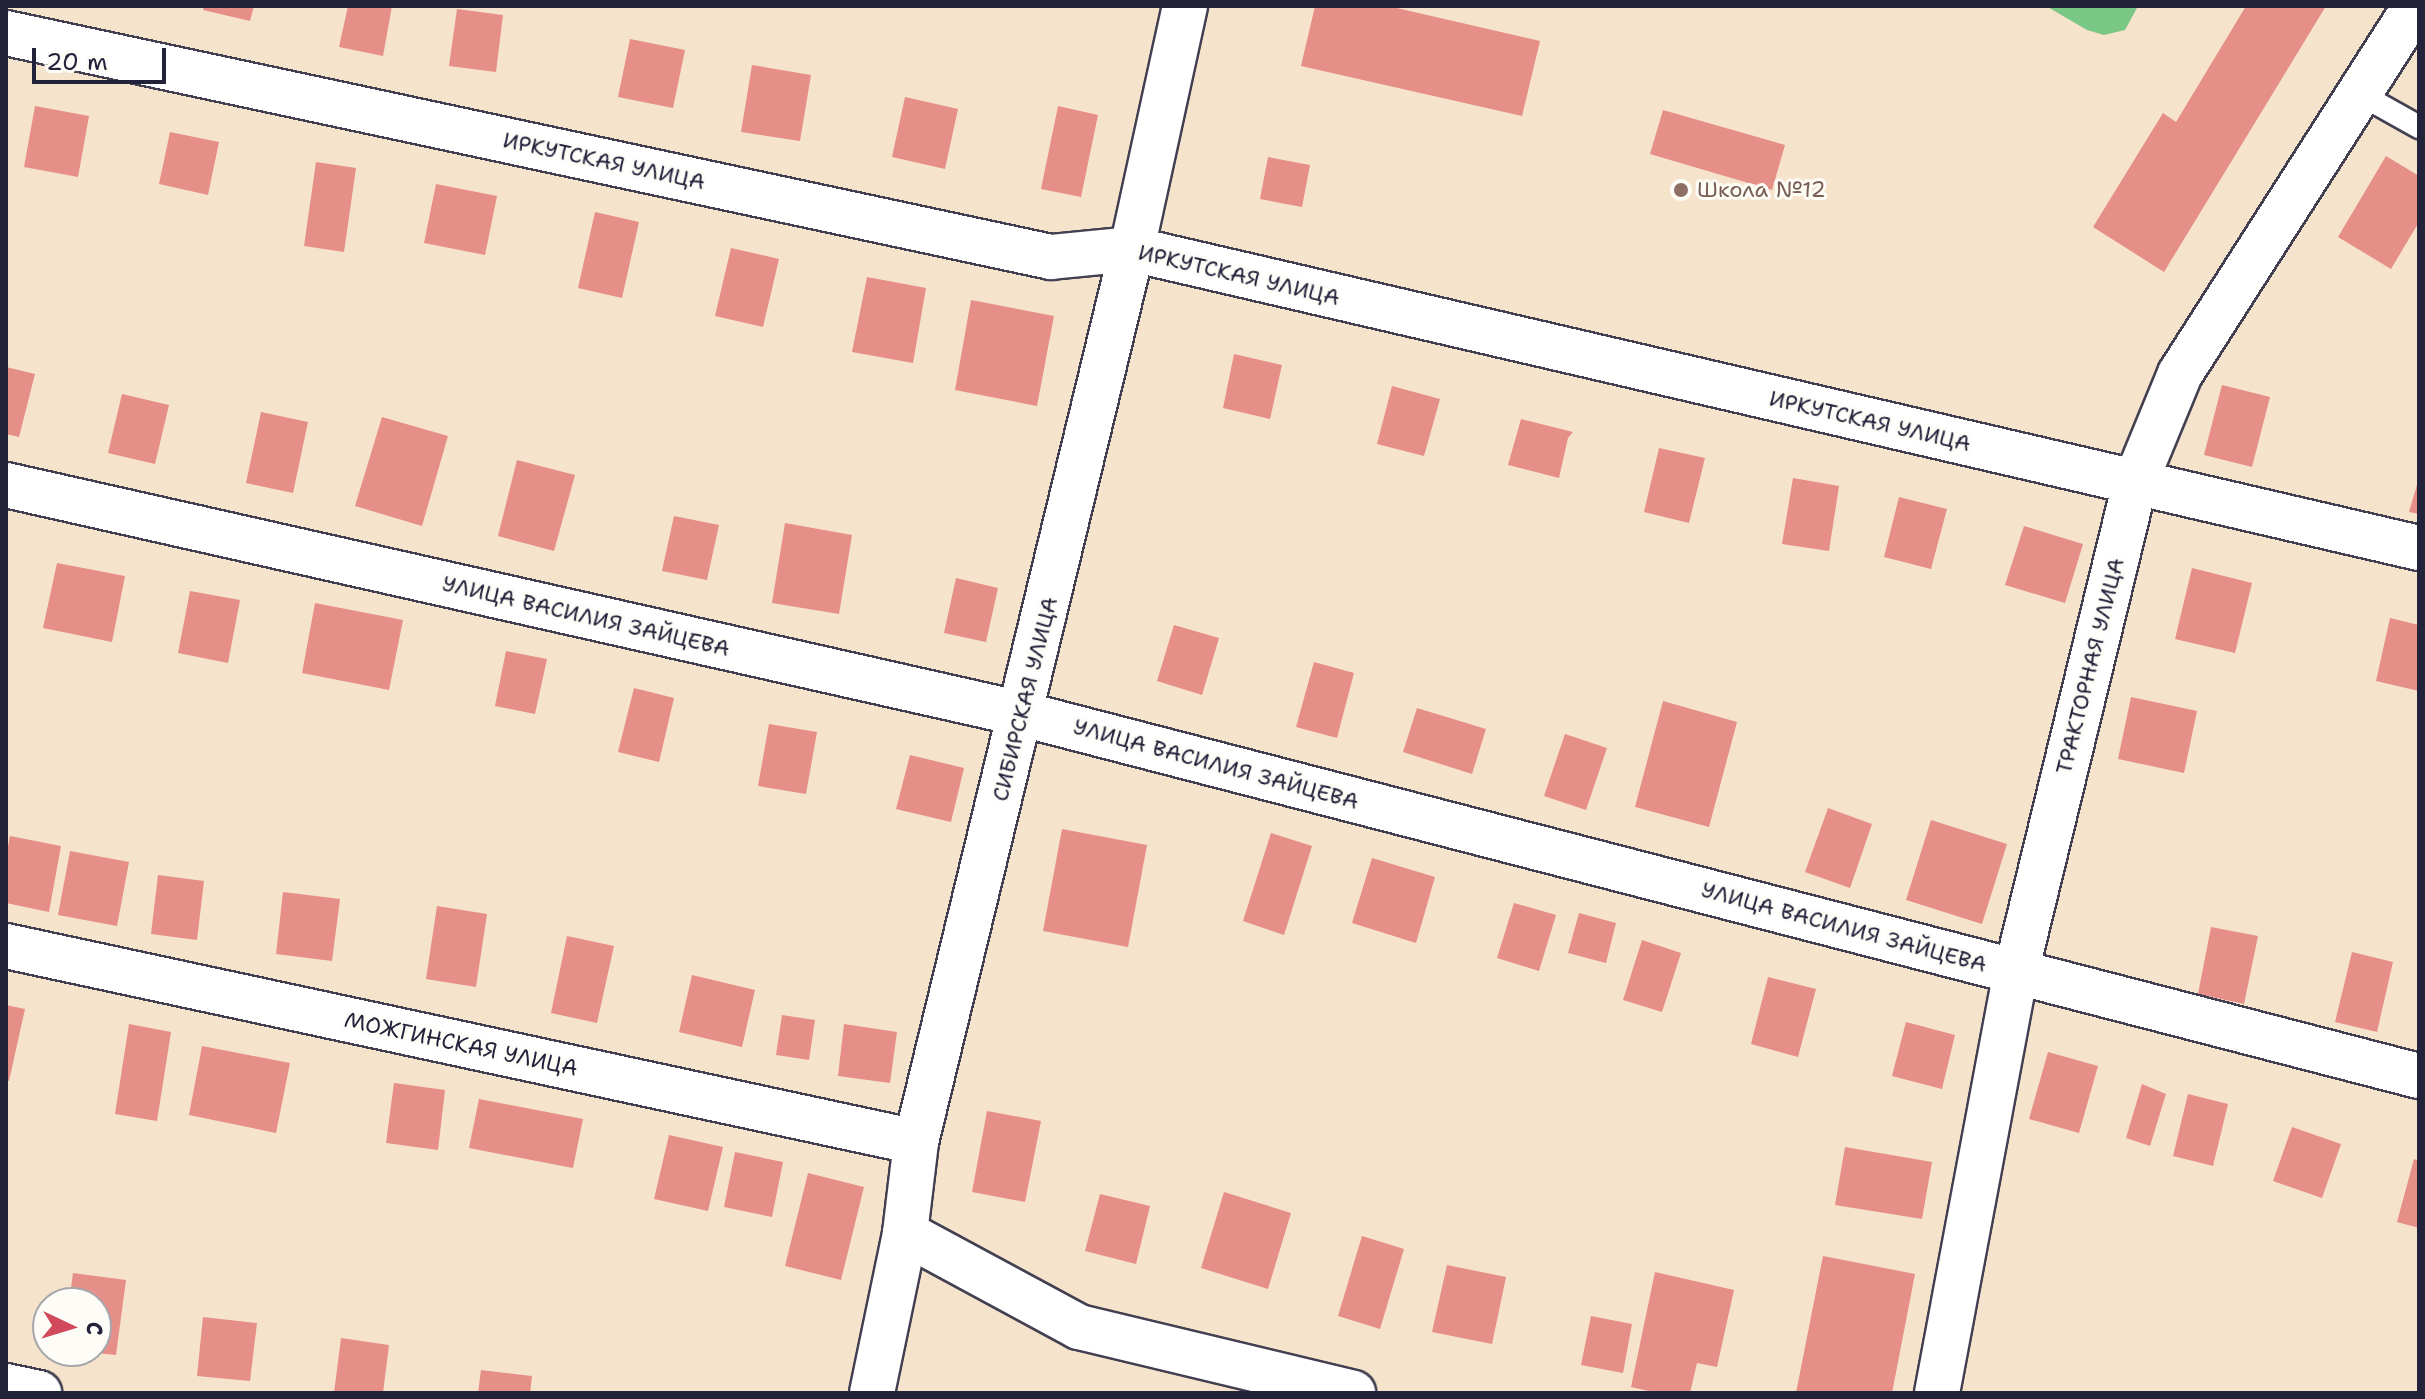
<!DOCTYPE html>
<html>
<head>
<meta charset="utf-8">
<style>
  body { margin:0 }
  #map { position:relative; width:2425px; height:1399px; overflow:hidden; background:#f6e3cb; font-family:"Shantell Sans",sans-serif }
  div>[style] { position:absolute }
  .green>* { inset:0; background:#7ac786 }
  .building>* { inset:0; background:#e68f88 }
  .roads { filter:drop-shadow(2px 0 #423f51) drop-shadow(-2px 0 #423f51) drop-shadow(0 2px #423f51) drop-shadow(0 -2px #423f51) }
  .service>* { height:22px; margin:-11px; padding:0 11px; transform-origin:11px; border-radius:11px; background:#fff }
  .minor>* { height:44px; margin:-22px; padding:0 22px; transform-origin:22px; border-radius:22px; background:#fff }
  .dots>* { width:22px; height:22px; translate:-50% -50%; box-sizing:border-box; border:4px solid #fdfcf7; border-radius:50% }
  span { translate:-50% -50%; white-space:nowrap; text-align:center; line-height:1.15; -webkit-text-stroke:6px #fdfcf7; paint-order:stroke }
  .street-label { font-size:22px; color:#22223b }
  .education-label { font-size:22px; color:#785e54 }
  .left { translate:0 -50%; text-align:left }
  .frame { position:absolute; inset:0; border:8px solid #22223b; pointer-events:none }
  .north { position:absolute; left:32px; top:1287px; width:80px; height:80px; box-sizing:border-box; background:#fdfcf7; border:2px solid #a5a5ac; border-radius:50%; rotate:94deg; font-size:22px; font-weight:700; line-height:32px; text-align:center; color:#22223b }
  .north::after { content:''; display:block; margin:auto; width:28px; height:36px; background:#d1495b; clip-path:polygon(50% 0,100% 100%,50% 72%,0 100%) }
  .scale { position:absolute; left:32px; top:48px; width:134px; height:36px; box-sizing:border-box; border:4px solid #22223b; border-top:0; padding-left:10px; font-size:24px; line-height:28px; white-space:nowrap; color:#22223b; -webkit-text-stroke:6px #fdfcf7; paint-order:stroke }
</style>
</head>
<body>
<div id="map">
  <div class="green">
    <i style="clip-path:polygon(2046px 6px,2138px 6px,2125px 30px,2104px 35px,2087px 30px)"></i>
  </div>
  <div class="building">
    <i style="clip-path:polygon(204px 6px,254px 6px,250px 21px,203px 10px)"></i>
    <i style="clip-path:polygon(348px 6px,392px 6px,383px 56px,339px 47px)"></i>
    <i style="clip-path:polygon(1315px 6px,1388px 6px,1540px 41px,1522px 116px,1301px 66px)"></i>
    <i style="clip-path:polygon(2246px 6px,2326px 6px,2164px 272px,2093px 227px,2163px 113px,2176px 122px)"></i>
    <i style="clip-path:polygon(457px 9px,503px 15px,496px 72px,449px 66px)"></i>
    <i style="clip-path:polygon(630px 39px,685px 50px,673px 108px,618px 97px)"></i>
    <i style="clip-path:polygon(752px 65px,811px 75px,800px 141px,741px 132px)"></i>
    <i style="clip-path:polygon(905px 97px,958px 109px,945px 169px,892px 157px)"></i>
    <i style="clip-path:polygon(35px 106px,89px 116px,78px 177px,24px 167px)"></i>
    <i style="clip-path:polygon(1058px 106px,1098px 115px,1081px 197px,1041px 189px)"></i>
    <i style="clip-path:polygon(1663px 110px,1785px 145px,1772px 190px,1650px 154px)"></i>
    <i style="clip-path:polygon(170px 132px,219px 142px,208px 195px,159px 184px)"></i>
    <i style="clip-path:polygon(2386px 156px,2419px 176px,2419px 222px,2391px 269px,2338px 237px)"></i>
    <i style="clip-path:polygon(1268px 157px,1310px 165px,1302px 207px,1260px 199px)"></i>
    <i style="clip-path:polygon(316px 162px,356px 168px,344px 252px,304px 246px)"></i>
    <i style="clip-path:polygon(436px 184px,497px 196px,485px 255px,424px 243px)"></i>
    <i style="clip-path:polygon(595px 212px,639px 222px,622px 298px,578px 288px)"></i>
    <i style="clip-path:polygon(731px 248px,779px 259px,763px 327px,715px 316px)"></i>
    <i style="clip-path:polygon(867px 277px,926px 288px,913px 363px,852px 352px)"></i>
    <i style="clip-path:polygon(971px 300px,1054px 316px,1037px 406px,955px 390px)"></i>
    <i style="clip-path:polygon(1234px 354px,1282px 365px,1270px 419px,1223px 408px)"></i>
    <i style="clip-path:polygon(6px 367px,35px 374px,19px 437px,6px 434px)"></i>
    <i style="clip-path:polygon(2222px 385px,2270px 397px,2252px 467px,2204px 455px)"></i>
    <i style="clip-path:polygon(1392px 386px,1440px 399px,1424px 456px,1377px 444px)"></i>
    <i style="clip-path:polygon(122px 394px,169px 405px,155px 464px,108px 453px)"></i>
    <i style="clip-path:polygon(261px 412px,308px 422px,293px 493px,246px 483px)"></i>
    <i style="clip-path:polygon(382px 417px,448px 436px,422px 526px,355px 506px)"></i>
    <i style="clip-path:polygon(1521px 419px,1573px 432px,1568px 438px,1559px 478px,1508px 465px)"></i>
    <i style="clip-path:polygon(1659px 448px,1705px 458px,1689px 523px,1644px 512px)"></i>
    <i style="clip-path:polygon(517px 460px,575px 475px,554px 551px,498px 536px)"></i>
    <i style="clip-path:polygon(1793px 478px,1839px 486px,1829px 551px,1782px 544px)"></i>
    <i style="clip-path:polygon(2419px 478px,2419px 514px,2409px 512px)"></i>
    <i style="clip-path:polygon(1899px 497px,1947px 509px,1931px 569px,1884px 557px)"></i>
    <i style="clip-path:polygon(674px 516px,719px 525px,707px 580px,662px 571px)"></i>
    <i style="clip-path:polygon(785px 523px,852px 535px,839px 614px,772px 603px)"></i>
    <i style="clip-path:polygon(2024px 526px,2083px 544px,2065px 603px,2005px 585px)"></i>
    <i style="clip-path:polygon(57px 563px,125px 576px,112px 642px,43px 628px)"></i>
    <i style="clip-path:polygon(2192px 568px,2252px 583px,2235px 653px,2175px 639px)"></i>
    <i style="clip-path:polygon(956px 578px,998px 588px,986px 642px,944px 633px)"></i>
    <i style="clip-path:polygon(190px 591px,240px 600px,228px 663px,178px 653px)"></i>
    <i style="clip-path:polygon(315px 603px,403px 620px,389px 690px,302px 673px)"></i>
    <i style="clip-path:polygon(2390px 618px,2419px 625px,2419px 691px,2376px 681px)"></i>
    <i style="clip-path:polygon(1174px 625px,1219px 638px,1202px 695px,1157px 681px)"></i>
    <i style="clip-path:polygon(506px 651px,547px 659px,535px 714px,495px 706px)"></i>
    <i style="clip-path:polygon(1314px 662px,1354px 673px,1337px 738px,1296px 727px)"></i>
    <i style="clip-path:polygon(634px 688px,674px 698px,659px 762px,618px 752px)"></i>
    <i style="clip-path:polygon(2131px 697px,2197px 711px,2184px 773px,2118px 759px)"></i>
    <i style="clip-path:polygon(1663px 701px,1737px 722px,1709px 827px,1635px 807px)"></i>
    <i style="clip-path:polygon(1417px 708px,1486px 729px,1472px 774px,1403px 752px)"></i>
    <i style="clip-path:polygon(769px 724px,817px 732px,806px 794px,758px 786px)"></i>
    <i style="clip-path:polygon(1565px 734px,1607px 748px,1586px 810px,1544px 796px)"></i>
    <i style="clip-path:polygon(910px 755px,964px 768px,951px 822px,896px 809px)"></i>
    <i style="clip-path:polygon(1828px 808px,1872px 824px,1850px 888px,1805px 872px)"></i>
    <i style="clip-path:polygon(1931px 820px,2007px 844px,1982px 924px,1906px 900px)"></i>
    <i style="clip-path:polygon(1062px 829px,1147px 845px,1128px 947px,1043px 931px)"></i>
    <i style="clip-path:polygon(1271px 833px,1312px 846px,1284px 935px,1243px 921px)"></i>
    <i style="clip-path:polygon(10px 836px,61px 846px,49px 912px,6px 903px,6px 857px)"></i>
    <i style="clip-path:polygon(70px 851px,129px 862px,117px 926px,58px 915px)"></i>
    <i style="clip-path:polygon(1372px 858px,1435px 877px,1416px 943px,1352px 923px)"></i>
    <i style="clip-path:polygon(158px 875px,204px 881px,197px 940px,151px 934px)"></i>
    <i style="clip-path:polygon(283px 892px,340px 899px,332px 961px,276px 954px)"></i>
    <i style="clip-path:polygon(1514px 903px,1556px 915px,1539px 971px,1497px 958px)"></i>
    <i style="clip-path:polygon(437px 906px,487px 914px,476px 987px,426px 979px)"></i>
    <i style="clip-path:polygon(1579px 913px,1616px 923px,1606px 963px,1568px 953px)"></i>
    <i style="clip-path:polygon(2211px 927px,2258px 936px,2244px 1004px,2198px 994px)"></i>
    <i style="clip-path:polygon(567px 936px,614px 946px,597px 1023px,551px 1013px)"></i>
    <i style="clip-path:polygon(1642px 940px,1681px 953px,1662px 1012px,1623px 1000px)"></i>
    <i style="clip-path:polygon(2352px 952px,2393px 962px,2377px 1032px,2335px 1022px)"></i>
    <i style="clip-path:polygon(692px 975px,755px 990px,742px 1047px,679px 1032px)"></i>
    <i style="clip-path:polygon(1768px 977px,1816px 989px,1798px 1057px,1751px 1044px)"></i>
    <i style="clip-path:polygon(6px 1005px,25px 1009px,9px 1081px,6px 1080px)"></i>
    <i style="clip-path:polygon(782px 1015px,815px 1020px,809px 1060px,776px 1055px)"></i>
    <i style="clip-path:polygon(1906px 1022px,1955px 1035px,1942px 1089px,1892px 1076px)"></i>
    <i style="clip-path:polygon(129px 1024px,171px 1032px,157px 1121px,115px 1114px)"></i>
    <i style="clip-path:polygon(844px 1024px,897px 1032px,890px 1083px,838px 1076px)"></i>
    <i style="clip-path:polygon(202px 1046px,290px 1063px,276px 1133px,189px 1115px)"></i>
    <i style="clip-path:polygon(2048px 1052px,2098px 1066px,2079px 1133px,2029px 1119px)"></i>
    <i style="clip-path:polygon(394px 1083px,445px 1090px,438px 1150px,386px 1143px)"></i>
    <i style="clip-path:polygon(2142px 1084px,2166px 1094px,2150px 1146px,2126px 1138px)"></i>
    <i style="clip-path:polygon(2188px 1094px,2228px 1104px,2213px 1166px,2173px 1156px)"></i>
    <i style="clip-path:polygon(479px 1099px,583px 1119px,573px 1168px,469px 1148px)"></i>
    <i style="clip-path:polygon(987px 1111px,1041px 1121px,1025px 1202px,972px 1192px)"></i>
    <i style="clip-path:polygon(2292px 1127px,2341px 1144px,2322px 1198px,2273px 1181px)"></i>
    <i style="clip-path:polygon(669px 1135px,723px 1147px,708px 1211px,654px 1199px)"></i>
    <i style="clip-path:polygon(1845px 1147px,1932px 1162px,1922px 1219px,1835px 1205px)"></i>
    <i style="clip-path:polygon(735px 1152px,783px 1162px,772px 1217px,724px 1207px)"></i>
    <i style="clip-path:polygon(2414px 1159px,2419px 1161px,2419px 1228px,2397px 1222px)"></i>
    <i style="clip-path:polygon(808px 1173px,864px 1187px,841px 1280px,785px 1266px)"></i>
    <i style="clip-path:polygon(1224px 1192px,1291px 1213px,1268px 1289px,1201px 1268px)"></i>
    <i style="clip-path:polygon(1100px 1194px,1150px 1206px,1136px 1264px,1085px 1251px)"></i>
    <i style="clip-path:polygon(1362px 1236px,1404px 1249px,1380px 1329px,1338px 1316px)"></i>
    <i style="clip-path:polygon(1823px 1256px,1915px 1274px,1892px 1393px,1796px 1393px)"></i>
    <i style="clip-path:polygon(1447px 1265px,1506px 1277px,1492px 1344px,1432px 1332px)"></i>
    <i style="clip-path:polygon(1655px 1272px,1734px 1290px,1717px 1367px,1697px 1363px,1690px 1393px,1658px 1393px,1631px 1387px)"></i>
    <i style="clip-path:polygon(73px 1273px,126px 1280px,116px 1355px,96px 1353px,96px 1303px,69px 1303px)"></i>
    <i style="clip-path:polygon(1591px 1316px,1632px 1324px,1623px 1373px,1581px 1365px)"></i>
    <i style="clip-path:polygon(203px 1317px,257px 1323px,250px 1381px,197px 1376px)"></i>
    <i style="clip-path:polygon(341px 1338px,389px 1345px,383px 1393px,334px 1393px)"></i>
    <i style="clip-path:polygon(481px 1370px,532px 1376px,530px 1393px,478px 1393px)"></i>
  </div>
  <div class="roads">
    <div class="service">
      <i style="left:2360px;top:94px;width:68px;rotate:29.2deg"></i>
    </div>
    <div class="minor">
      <i style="left:6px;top:33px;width:1069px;rotate:12.1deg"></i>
      <i style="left:1051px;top:257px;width:81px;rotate:-5.6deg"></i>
      <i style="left:1132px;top:249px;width:1321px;rotate:13.08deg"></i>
      <i style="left:6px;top:485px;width:1041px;rotate:12.7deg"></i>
      <i style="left:1022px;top:714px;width:1443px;rotate:14.53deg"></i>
      <i style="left:6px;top:946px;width:931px;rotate:12.15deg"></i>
      <i style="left:905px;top:1233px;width:198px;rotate:28.4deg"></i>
      <i style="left:1079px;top:1327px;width:282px;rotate:13.5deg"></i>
      <i style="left:6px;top:1386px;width:34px;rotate:12deg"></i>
      <i style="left:872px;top:1393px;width:163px;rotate:-78.3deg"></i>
      <i style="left:905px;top:1233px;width:92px;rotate:-83.1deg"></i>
      <i style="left:916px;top:1142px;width:919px;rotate:-76.4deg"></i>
      <i style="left:1132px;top:249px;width:249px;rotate:-77.7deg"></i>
      <i style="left:1937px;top:1393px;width:428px;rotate:-79.4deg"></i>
      <i style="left:2016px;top:972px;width:503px;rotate:-76.32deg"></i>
      <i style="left:2135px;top:483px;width:118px;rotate:-67.6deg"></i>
      <i style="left:2180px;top:374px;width:437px;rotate:-57.4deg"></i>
    </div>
  </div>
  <div class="dots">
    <i style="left:1681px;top:190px;background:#8d6e63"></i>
  </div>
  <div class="street-label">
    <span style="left:604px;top:161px;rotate:12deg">ИРКУТСКАЯ УЛИЦА</span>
    <span style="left:1239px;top:275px;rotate:13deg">ИРКУТСКАЯ УЛИЦА</span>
    <span style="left:1870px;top:421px;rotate:13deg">ИРКУТСКАЯ УЛИЦА</span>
    <span style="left:586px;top:616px;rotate:13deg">УЛИЦА ВАСИЛИЯ ЗАЙЦЕВА</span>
    <span style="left:2090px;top:666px;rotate:-76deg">ТРАКТОРНАЯ УЛИЦА</span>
    <span style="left:1025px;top:699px;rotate:-76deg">СИБИРСКАЯ УЛИЦА</span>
    <span style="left:1216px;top:764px;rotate:15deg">УЛИЦА ВАСИЛИЯ ЗАЙЦЕВА</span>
    <span style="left:1844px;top:927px;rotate:15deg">УЛИЦА ВАСИЛИЯ ЗАЙЦЕВА</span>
    <span style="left:461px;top:1044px;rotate:12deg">МОЖГИНСКАЯ УЛИЦА</span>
  </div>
  <div class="education-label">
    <span class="left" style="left:1697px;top:190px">Школа №12</span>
  </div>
  <div class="frame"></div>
  <div class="north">С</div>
  <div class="scale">20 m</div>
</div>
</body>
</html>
